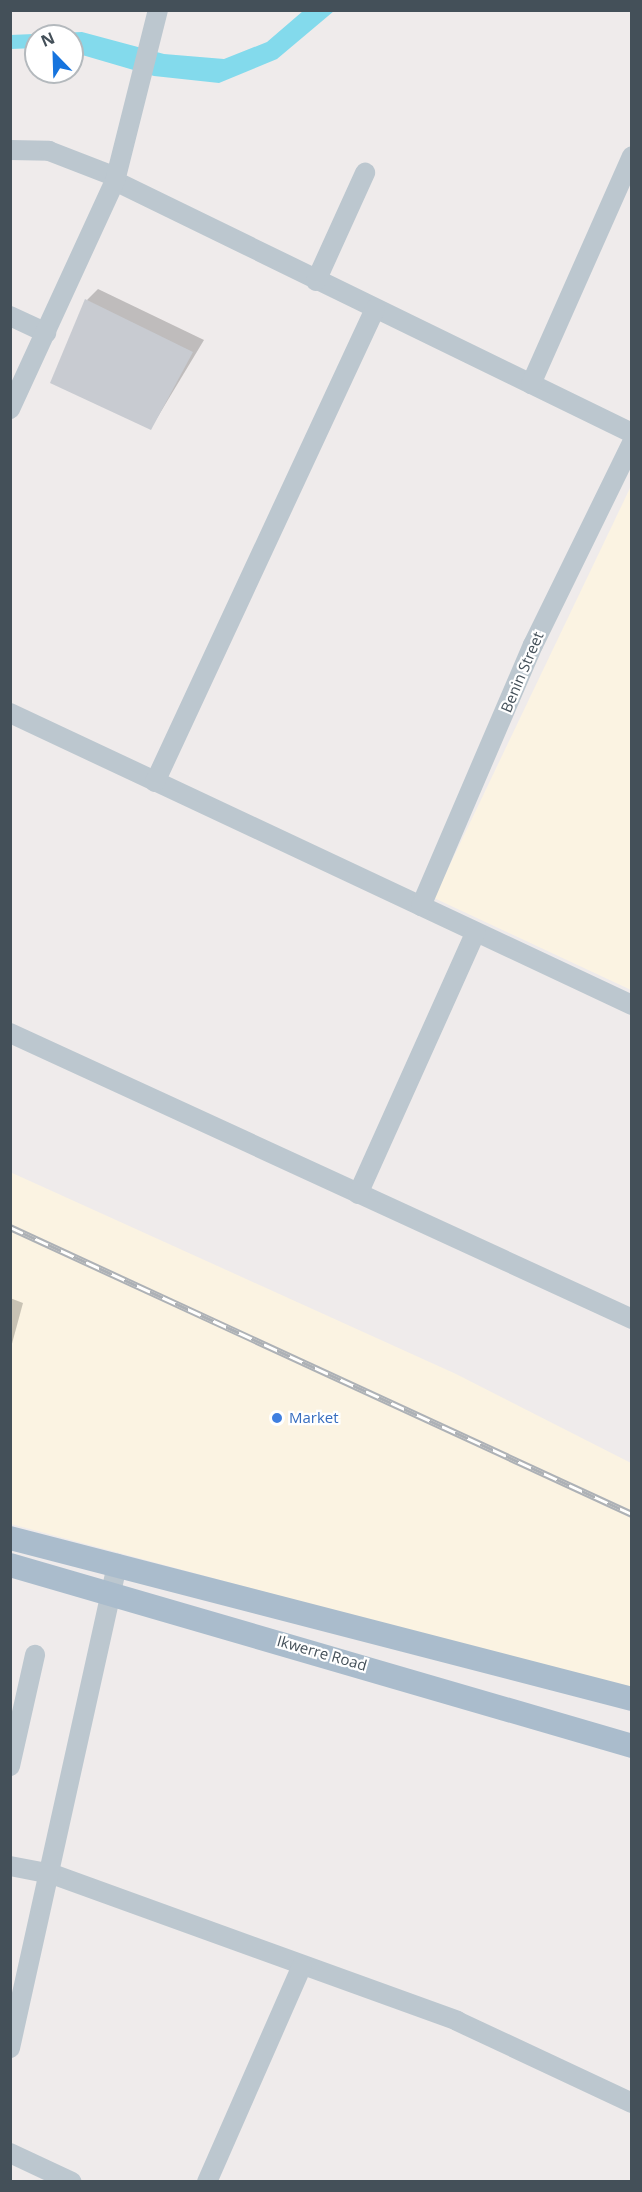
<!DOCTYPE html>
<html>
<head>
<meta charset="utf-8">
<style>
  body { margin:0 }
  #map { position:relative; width:642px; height:2192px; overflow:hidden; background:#efebeb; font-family:"Open Sans",sans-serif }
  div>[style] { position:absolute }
  .commercial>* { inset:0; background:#fbf3e2 }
  .water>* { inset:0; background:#83daec }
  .shadow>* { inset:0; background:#0003 }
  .building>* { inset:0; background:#c8cbd1 }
  .minor>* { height:20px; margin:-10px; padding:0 10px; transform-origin:10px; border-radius:10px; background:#bcc7cf }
  .major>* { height:24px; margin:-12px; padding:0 12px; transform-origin:12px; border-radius:12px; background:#aabccc }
  .rail>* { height:7px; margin-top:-3.5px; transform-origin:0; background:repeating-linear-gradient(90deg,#fff 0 14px,#adb1b6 0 28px); box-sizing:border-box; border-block:2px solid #adb1b6 }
  .dots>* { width:16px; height:16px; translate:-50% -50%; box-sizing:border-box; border:3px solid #fff; border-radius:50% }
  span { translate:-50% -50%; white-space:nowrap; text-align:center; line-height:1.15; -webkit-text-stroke:4.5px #fff; paint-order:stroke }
  .street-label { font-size:15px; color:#445059 }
  .shop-label { font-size:15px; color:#366cbe }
  .left { translate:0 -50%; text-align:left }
  .frame { position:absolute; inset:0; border:12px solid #445059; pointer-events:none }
  .north { position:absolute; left:24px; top:24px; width:60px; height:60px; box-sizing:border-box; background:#fff; border:2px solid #b4b9bd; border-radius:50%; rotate:337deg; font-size:16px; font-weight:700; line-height:24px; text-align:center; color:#445059 }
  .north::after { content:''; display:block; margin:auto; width:21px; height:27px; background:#1674de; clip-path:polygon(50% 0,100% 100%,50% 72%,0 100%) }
</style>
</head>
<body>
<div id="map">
  <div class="commercial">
    <i style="clip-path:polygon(631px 486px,631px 990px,434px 898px)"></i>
    <i style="clip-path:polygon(10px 1172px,456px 1374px,631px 1463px,631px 1690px,11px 1524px)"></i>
  </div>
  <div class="water">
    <i style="clip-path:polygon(303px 11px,334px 11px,277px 59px,219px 83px,154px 76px,72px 52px,72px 36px,36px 36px,36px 48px,11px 49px,10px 35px,82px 32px,164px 54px,224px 59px,267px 42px)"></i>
  </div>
  <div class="shadow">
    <i style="clip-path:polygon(98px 289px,204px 340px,151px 428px,87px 300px)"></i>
    <i style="clip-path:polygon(10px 1298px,23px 1303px,10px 1351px)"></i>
  </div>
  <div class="building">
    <i style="clip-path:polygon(85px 299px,193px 352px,151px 430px,50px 383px)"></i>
  </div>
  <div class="minor">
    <i style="left:10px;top:150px;width:39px;rotate:1deg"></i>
    <i style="left:49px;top:151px;width:72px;rotate:21.2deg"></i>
    <i style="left:115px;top:181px;width:575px;rotate:25.99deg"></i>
    <i style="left:316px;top:281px;width:119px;rotate:-65.6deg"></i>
    <i style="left:10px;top:316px;width:40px;rotate:25deg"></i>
    <i style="left:531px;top:384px;width:249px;rotate:-66.1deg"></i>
    <i style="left:10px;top:409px;width:251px;rotate:-65.3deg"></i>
    <i style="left:115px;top:181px;width:176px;rotate:-75.9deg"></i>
    <i style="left:10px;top:713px;width:687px;rotate:25.15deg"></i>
    <i style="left:155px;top:782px;width:522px;rotate:-65.06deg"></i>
    <i style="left:421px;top:906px;width:284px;rotate:-66.8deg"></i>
    <i style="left:533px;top:645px;width:225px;rotate:-63.9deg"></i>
    <i style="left:10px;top:1033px;width:685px;rotate:24.69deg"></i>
    <i style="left:358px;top:1194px;width:287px;rotate:-65.8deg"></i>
    <i style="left:10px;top:1766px;width:114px;rotate:-77.3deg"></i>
    <i style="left:10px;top:1866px;width:43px;rotate:10.8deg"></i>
    <i style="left:52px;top:1874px;width:431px;rotate:19.9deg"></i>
    <i style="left:457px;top:2021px;width:193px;rotate:25.1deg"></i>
    <i style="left:10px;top:2048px;width:496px;rotate:-77.5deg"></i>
    <i style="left:10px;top:2153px;width:68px;rotate:25.1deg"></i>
    <i style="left:207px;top:2182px;width:236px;rotate:-66.3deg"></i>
  </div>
  <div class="major">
    <i style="left:10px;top:1538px;width:642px;rotate:14.51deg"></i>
    <i style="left:10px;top:1565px;width:648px;rotate:16.22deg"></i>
  </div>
  <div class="rail">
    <i style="left:10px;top:1227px;width:685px;rotate:24.77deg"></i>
  </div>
  <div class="dots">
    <i style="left:277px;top:1418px;background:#3f7fe0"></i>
  </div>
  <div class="street-label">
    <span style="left:522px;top:672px;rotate:-67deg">Benin Street</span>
    <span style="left:322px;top:1653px;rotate:16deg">Ikwerre Road</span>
  </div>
  <div class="shop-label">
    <span class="left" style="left:289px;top:1418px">Market</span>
  </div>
  <div class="frame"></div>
  <div class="north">N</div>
</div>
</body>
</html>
